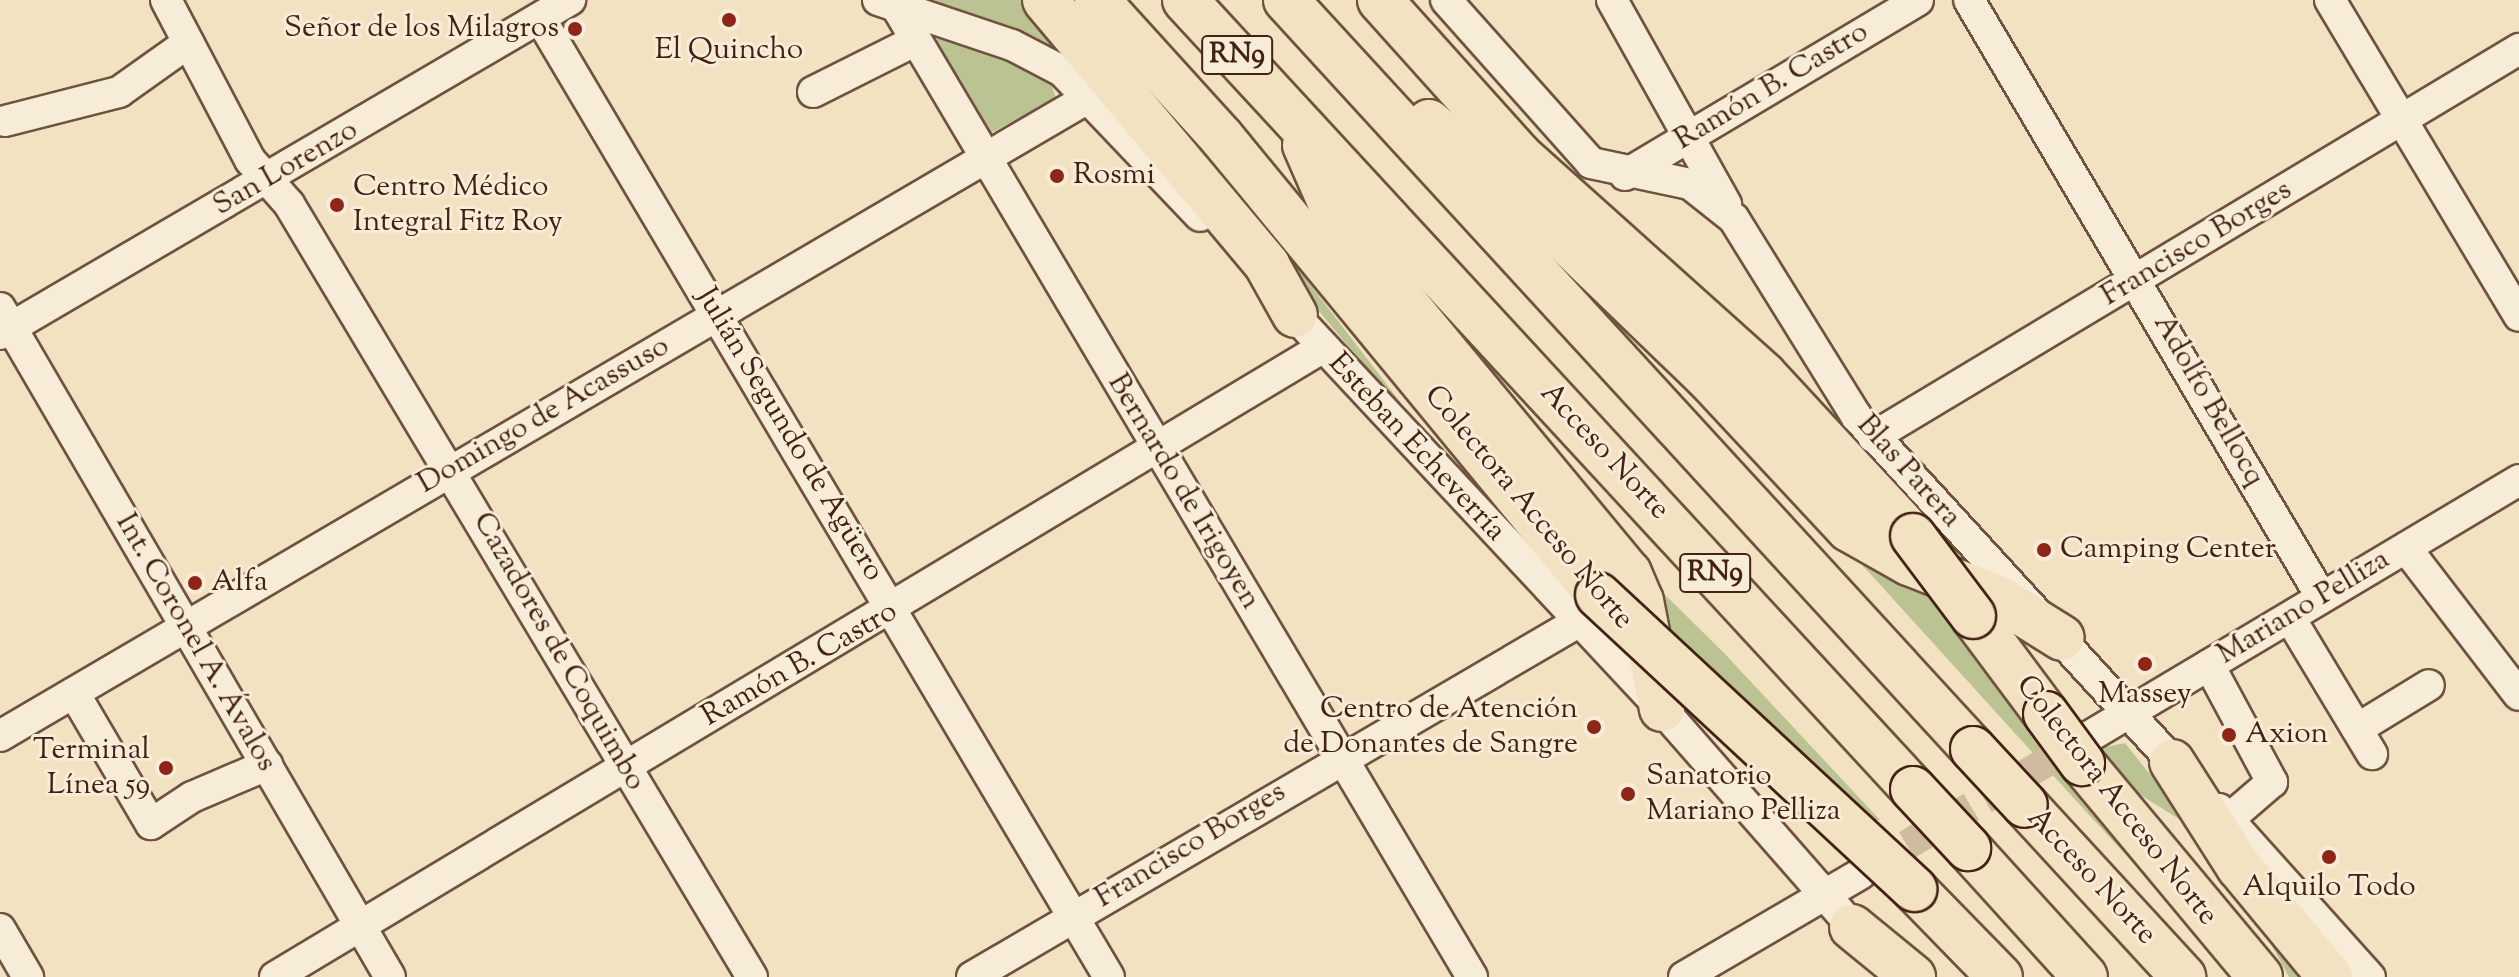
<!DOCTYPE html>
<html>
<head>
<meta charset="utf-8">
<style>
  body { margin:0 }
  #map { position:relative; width:2519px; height:977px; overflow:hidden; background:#f2e2c1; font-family:"Sorts Mill Goudy",serif }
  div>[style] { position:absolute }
  .green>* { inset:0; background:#bcc392 }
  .minor-tunnel>* { height:30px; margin-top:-15px; transform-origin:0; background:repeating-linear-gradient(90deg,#cfbc9f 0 30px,transparent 0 45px) }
  .roads { filter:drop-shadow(2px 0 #6f5240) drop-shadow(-2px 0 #6f5240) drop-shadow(0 2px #6f5240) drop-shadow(0 -2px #6f5240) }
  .minor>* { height:30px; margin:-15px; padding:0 15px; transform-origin:15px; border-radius:15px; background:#f7ecd7 }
  .highway>* { height:44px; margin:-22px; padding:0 22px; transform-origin:22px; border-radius:22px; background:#f2e2c1 }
  .bridges { filter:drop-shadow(2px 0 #432215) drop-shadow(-2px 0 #432215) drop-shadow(0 2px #432215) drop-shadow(0 -2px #432215) }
  .highway-bridge>* { height:44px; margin:-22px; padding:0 22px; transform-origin:22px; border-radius:22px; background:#f2e2c1 }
  .dots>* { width:22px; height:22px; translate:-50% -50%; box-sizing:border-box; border:4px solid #f7ecd7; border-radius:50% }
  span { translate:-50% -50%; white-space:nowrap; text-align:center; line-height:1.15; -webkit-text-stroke:6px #f7ecd7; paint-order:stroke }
  .shield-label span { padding:2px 6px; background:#f7ecd7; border:2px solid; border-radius:6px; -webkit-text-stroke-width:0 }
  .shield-label { font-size:28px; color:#432215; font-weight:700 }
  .poi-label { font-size:30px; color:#432215 }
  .right { translate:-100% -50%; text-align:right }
  .left { translate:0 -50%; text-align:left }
  .street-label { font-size:30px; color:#432215 }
</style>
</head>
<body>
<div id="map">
  <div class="green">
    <i style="clip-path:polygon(916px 0,1035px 0,1068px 59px,1039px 41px)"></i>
    <i style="clip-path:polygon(1071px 0,1217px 163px,1460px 480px,1190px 157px)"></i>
    <i style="clip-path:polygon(944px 36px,1049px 78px,1056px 98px,989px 134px,938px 50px,936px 40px)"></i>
    <i style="clip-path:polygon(1747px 438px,1924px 584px,2238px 977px,2080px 805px)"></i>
    <i style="clip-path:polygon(1649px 579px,1725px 654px,1880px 820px,1868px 822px,1672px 649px)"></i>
    <i style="clip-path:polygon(2125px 743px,2274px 930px,2315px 977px,2289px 977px,2257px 918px,2179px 819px,2139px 794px,2100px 748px)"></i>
  </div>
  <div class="minor-tunnel">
    <i style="left:1868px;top:868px;width:252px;rotate:-30.7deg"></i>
  </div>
  <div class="roads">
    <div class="minor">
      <i style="left:166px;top:0;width:181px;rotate:62.3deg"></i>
      <i style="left:250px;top:160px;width:59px;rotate:48.4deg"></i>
      <i style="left:289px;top:204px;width:901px;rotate:59.08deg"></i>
      <i style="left:878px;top:0;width:141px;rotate:18.6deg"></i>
      <i style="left:1012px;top:45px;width:56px;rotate:27.5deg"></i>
      <i style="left:1062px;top:71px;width:200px;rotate:46.4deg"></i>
      <i style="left:1446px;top:0;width:218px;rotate:48.3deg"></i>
      <i style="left:1591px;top:163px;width:101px;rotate:12deg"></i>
      <i style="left:1690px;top:184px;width:56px;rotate:38.5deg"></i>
      <i style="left:1734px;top:219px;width:232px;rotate:58.2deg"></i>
      <i style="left:1856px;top:416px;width:487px;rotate:47.5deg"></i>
      <i style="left:1612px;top:0;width:234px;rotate:60.8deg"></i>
      <i style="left:1969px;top:0;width:694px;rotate:59.45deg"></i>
      <i style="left:2330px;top:0;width:368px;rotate:59.1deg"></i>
      <i style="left:896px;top:6px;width:1129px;rotate:59.32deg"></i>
      <i style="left:540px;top:18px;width:1115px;rotate:59.32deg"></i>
      <i style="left:813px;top:92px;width:114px;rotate:-26.6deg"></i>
      <i style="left:5px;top:121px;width:118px;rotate:-14.3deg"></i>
      <i style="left:119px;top:92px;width:85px;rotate:-35.4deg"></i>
      <i style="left:1625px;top:175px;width:341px;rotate:-30.8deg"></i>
      <i style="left:1283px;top:303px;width:555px;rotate:46.97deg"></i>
      <i style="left:1662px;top:709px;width:308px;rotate:48.8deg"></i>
      <i style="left:0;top:308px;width:774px;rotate:59.76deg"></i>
      <i style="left:0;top:334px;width:661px;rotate:-30.37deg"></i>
      <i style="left:1873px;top:437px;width:754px;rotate:-30.99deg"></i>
      <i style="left:2406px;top:548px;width:185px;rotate:52.5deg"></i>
      <i style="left:2290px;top:618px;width:159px;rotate:58.9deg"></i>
      <i style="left:2209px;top:665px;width:133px;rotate:61.7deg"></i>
      <i style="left:2272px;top:782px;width:57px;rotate:139.3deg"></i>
      <i style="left:74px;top:693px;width:152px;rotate:59.6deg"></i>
      <i style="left:151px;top:824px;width:49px;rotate:-33.4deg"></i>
      <i style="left:192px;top:797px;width:82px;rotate:-23.1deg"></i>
      <i style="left:2357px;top:729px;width:84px;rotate:-31.4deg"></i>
      <i style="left:0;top:736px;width:1261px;rotate:-30.39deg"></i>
      <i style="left:2090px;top:736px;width:500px;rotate:-30.8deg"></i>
      <i style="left:2219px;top:809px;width:226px;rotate:48.1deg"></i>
      <i style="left:0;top:929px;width:56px;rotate:59.7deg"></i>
      <i style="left:275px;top:977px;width:1221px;rotate:-31deg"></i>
      <i style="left:972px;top:977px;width:702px;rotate:-30.36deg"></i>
      <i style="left:1684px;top:977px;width:204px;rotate:-30.3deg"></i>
    </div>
    <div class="highway">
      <i style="left:1045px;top:0;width:346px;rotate:50deg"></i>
      <i style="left:1267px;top:265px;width:57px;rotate:60.8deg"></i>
      <i style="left:1097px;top:0;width:186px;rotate:47.8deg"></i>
      <i style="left:1222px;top:138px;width:592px;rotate:50.55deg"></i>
      <i style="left:1185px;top:0;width:1074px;rotate:47.3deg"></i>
      <i style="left:1286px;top:0;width:1016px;rotate:47.47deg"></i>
      <i style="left:1380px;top:0;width:208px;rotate:48.1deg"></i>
      <i style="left:1519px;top:155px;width:329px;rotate:41.9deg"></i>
      <i style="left:1764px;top:375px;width:219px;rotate:47.2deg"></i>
      <i style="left:1429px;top:122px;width:141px;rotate:40.1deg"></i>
      <i style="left:1537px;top:213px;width:239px;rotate:44deg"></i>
      <i style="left:1709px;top:379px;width:205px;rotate:47deg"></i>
      <i style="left:1849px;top:529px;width:69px;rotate:29.5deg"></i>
      <i style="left:1909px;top:563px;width:96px;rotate:21.5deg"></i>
      <i style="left:1998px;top:598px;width:75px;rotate:32deg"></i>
      <i style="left:1305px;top:145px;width:85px;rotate:66.4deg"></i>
      <i style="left:1339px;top:223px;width:455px;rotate:50.4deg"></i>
      <i style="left:1629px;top:573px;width:30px;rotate:67deg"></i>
      <i style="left:1641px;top:601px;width:110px;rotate:79deg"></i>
      <i style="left:1973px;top:616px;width:122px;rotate:53.3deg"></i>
      <i style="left:2172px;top:762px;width:125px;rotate:57.5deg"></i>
      <i style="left:2239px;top:867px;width:143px;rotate:50.4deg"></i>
      <i style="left:2082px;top:763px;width:278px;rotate:50.2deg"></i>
      <i style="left:2025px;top:805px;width:234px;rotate:47.4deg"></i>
      <i style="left:1968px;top:848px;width:174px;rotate:47.8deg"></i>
      <i style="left:1914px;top:889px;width:123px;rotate:45.7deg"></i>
      <i style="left:1852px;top:927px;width:79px;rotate:39.3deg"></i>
    </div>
  </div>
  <div class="bridges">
    <div class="highway-bridge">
      <i style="left:1913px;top:536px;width:100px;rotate:53.1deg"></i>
      <i style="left:1598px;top:595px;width:432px;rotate:42.9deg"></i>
      <i style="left:2046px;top:714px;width:61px;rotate:53.7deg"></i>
      <i style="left:1973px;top:749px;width:76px;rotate:47.1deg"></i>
      <i style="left:1913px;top:789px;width:81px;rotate:47deg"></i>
    </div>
  </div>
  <div class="dots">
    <i style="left:729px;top:20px;background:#8f2418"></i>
    <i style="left:575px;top:29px;background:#8f2418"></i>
    <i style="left:1057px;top:176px;background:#8f2418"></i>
    <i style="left:337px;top:205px;background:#8f2418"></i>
    <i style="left:2044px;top:550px;background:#8f2418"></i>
    <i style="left:195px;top:583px;background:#8f2418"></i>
    <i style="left:2145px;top:664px;background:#8f2418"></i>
    <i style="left:1594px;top:727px;background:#8f2418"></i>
    <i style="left:2229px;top:735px;background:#8f2418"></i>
    <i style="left:166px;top:768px;background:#8f2418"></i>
    <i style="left:1628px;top:794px;background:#8f2418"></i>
    <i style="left:2329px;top:857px;background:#8f2418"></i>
  </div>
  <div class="shield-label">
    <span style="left:1237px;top:55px">RN9</span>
    <span style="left:1715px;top:573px">RN9</span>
  </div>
  <div class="poi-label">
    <span class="right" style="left:559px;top:29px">Señor de los Milagros</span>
    <span style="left:729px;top:51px">El Quincho</span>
    <span class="left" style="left:1073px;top:176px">Rosmi</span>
    <span class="left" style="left:353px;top:205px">Centro Médico<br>Integral Fitz Roy</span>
    <span class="left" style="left:2060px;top:550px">Camping Center</span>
    <span class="left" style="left:211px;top:583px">Alfa</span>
    <span style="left:2145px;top:695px">Massey</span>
    <span class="right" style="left:1578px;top:727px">Centro de Atención<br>de Donantes de Sangre</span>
    <span class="left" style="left:2245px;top:735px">Axion</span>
    <span class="right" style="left:150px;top:768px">Terminal<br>Línea 59</span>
    <span class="left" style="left:1646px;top:794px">Sanatorio<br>Mariano Pelliza</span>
    <span style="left:2329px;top:888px">Alquilo Todo</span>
  </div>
  <div class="street-label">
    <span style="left:1772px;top:87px;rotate:-31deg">Ramón B. Castro</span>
    <span style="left:286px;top:169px;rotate:-30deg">San Lorenzo</span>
    <span style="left:2197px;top:244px;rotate:-31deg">Francisco Borges</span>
    <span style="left:2208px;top:401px;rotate:60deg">Adolfo Bellocq</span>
    <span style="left:544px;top:416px;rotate:-30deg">Domingo de Acassuso</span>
    <span style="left:789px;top:435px;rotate:59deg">Julián Segundo de Agüero</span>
    <span style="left:1416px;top:448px;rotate:47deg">Esteban Echeverría</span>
    <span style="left:1604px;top:452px;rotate:47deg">Acceso Norte</span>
    <span style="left:1908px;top:472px;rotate:48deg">Blas Parera</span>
    <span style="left:1183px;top:492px;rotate:59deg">Bernardo de Irigoyen</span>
    <span style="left:1528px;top:508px;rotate:50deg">Colectora Acceso Norte</span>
    <span style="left:2304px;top:608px;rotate:-31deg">Mariano Pelliza</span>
    <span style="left:195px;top:643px;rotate:60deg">Int. Coronel A. Ávalos</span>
    <span style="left:558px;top:652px;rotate:60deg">Cazadores de Coquimbo</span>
    <span style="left:800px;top:665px;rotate:-30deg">Ramón B. Castro</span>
    <span style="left:2116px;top:801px;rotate:52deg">Colectora Acceso Norte</span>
    <span style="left:1191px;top:846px;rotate:-31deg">Francisco Borges</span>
    <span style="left:2091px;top:877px;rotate:47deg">Acceso Norte</span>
  </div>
</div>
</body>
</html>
